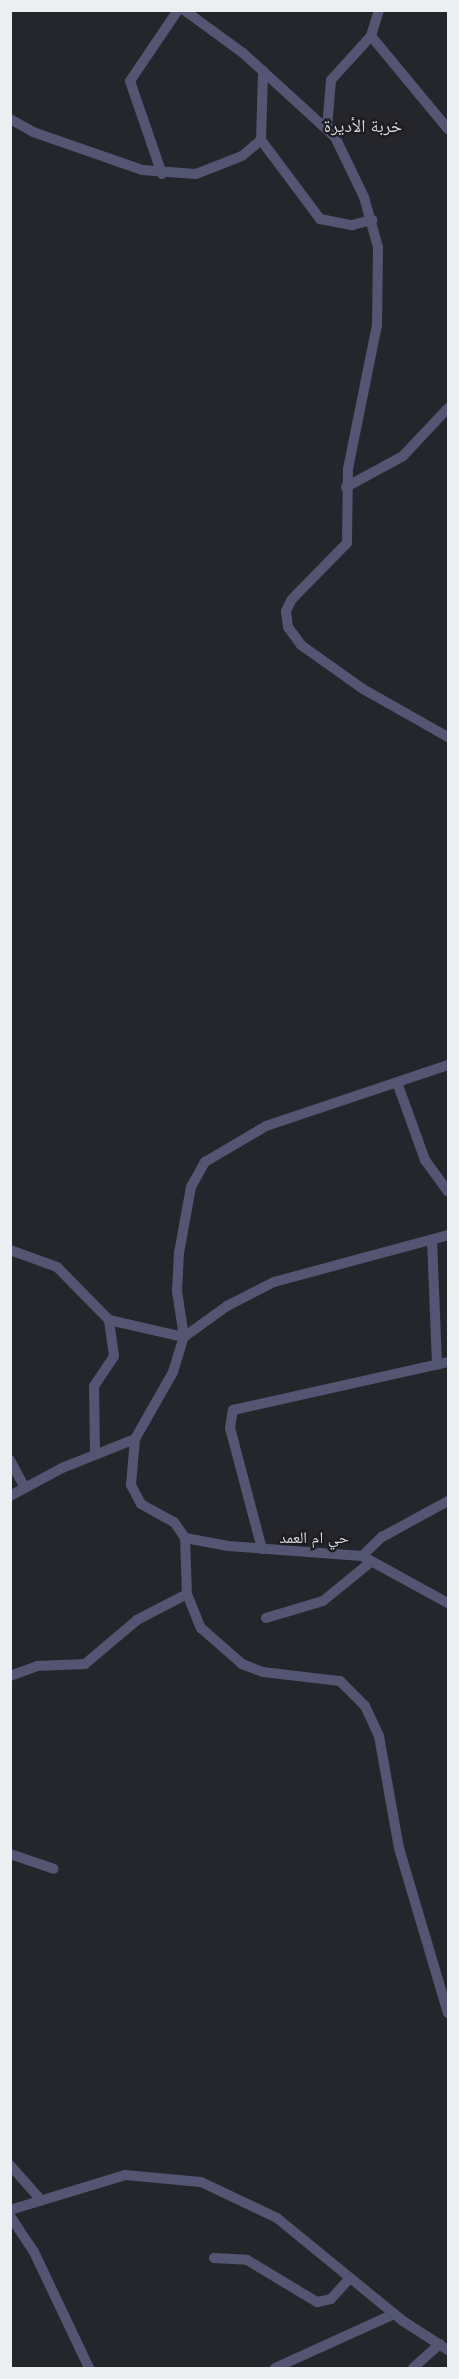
<!DOCTYPE html>
<html>
<head>
<meta charset="utf-8">
<style>
  body { margin:0 }
  #map { position:relative; width:459px; height:2379px; overflow:hidden; background:#25262b; font-family:Arial,"Noto Naskh Arabic",sans-serif }
  div>[style] { position:absolute }
  .minor>* { height:10px; margin:-5px; padding:0 5px; transform-origin:5px; border-radius:5px; background:#535572 }
  span { translate:-50% -50%; white-space:nowrap; text-align:center; line-height:1.15; -webkit-text-stroke:4.5px #1c1c21; paint-order:stroke }
  .neighbourhood-label { font-size:16px; color:#d7d7df }
  .quarter-label { font-size:18px; color:#d7d7df }
  .frame { position:absolute; inset:0; border:12px solid #edeef1; pointer-events:none }
</style>
</head>
<body>
<div id="map">
  <div class="minor">
    <i style="left:184px;top:10px;width:73px;rotate:36.1deg"></i>
    <i style="left:243px;top:53px;width:125px;rotate:42.4deg"></i>
    <i style="left:335px;top:137px;width:67px;rotate:64.2deg"></i>
    <i style="left:364px;top:197px;width:52px;rotate:74.4deg"></i>
    <i style="left:378px;top:247px;width:78px;rotate:90.7deg"></i>
    <i style="left:377px;top:325px;width:147px;rotate:101.4deg"></i>
    <i style="left:348px;top:469px;width:74px;rotate:90.8deg"></i>
    <i style="left:347px;top:543px;width:78px;rotate:134.5deg"></i>
    <i style="left:292px;top:599px;width:13px;rotate:117deg"></i>
    <i style="left:286px;top:611px;width:16px;rotate:83deg"></i>
    <i style="left:288px;top:627px;width:22px;rotate:54deg"></i>
    <i style="left:301px;top:645px;width:76px;rotate:35.4deg"></i>
    <i style="left:363px;top:689px;width:98px;rotate:29.5deg"></i>
    <i style="left:371px;top:36px;width:121px;rotate:50.4deg"></i>
    <i style="left:10px;top:119px;width:26px;rotate:29deg"></i>
    <i style="left:33px;top:132px;width:115px;rotate:19.2deg"></i>
    <i style="left:142px;top:170px;width:54px;rotate:4.2deg"></i>
    <i style="left:196px;top:174px;width:49px;rotate:-21.4deg"></i>
    <i style="left:242px;top:156px;width:25px;rotate:-40deg"></i>
    <i style="left:261px;top:140px;width:69px;rotate:-88.3deg"></i>
    <i style="left:327px;top:128px;width:48px;rotate:-85.2deg"></i>
    <i style="left:331px;top:80px;width:59px;rotate:-47.7deg"></i>
    <i style="left:371px;top:36px;width:27px;rotate:-73deg"></i>
    <i style="left:261px;top:140px;width:99px;rotate:53.2deg"></i>
    <i style="left:320px;top:219px;width:33px;rotate:11deg"></i>
    <i style="left:352px;top:225px;width:21px;rotate:-14deg"></i>
    <i style="left:162px;top:174px;width:98px;rotate:-109deg"></i>
    <i style="left:130px;top:81px;width:86px;rotate:-55.9deg"></i>
    <i style="left:346px;top:487px;width:65px;rotate:-28.5deg"></i>
    <i style="left:403px;top:456px;width:66px;rotate:-46.8deg"></i>
    <i style="left:398px;top:1085px;width:80px;rotate:70.2deg"></i>
    <i style="left:425px;top:1160px;width:39px;rotate:54deg"></i>
    <i style="left:432px;top:1240px;width:125px;rotate:87.7deg"></i>
    <i style="left:10px;top:1250px;width:50px;rotate:19.9deg"></i>
    <i style="left:57px;top:1267px;width:74px;rotate:45.5deg"></i>
    <i style="left:109px;top:1320px;width:77px;rotate:12.8deg"></i>
    <i style="left:184px;top:1337px;width:53px;rotate:-35.8deg"></i>
    <i style="left:227px;top:1306px;width:53px;rotate:-27.1deg"></i>
    <i style="left:274px;top:1282px;width:180px;rotate:-15.1deg"></i>
    <i style="left:135px;top:1439px;width:46px;rotate:95deg"></i>
    <i style="left:131px;top:1485px;width:21px;rotate:62deg"></i>
    <i style="left:141px;top:1504px;width:38px;rotate:29deg"></i>
    <i style="left:174px;top:1522px;width:19px;rotate:55deg"></i>
    <i style="left:185px;top:1538px;width:56px;rotate:88deg"></i>
    <i style="left:187px;top:1594px;width:37px;rotate:68deg"></i>
    <i style="left:201px;top:1628px;width:55px;rotate:41.3deg"></i>
    <i style="left:242px;top:1664px;width:22px;rotate:21deg"></i>
    <i style="left:263px;top:1672px;width:78px;rotate:6.7deg"></i>
    <i style="left:340px;top:1681px;width:35px;rotate:45deg"></i>
    <i style="left:365px;top:1706px;width:33px;rotate:65deg"></i>
    <i style="left:379px;top:1736px;width:114px;rotate:79.9deg"></i>
    <i style="left:399px;top:1848px;width:172px;rotate:73.5deg"></i>
    <i style="left:95px;top:1454px;width:68px;rotate:-90.8deg"></i>
    <i style="left:94px;top:1386px;width:36px;rotate:-56deg"></i>
    <i style="left:114px;top:1356px;width:36px;rotate:-98deg"></i>
    <i style="left:10px;top:1460px;width:30px;rotate:62deg"></i>
    <i style="left:10px;top:1496px;width:59px;rotate:-28.3deg"></i>
    <i style="left:62px;top:1468px;width:79px;rotate:-21.7deg"></i>
    <i style="left:135px;top:1439px;width:77px;rotate:-60.4deg"></i>
    <i style="left:173px;top:1372px;width:37px;rotate:-73deg"></i>
    <i style="left:184px;top:1337px;width:47px;rotate:-98.7deg"></i>
    <i style="left:177px;top:1291px;width:38px;rotate:-87deg"></i>
    <i style="left:179px;top:1253px;width:67px;rotate:-79.7deg"></i>
    <i style="left:191px;top:1187px;width:29px;rotate:-61deg"></i>
    <i style="left:205px;top:1162px;width:71px;rotate:-30.5deg"></i>
    <i style="left:266px;top:1126px;width:192px;rotate:-18.5deg"></i>
    <i style="left:185px;top:1538px;width:44px;rotate:10.5deg"></i>
    <i style="left:228px;top:1546px;width:134px;rotate:4.3deg"></i>
    <i style="left:362px;top:1556px;width:98px;rotate:28.7deg"></i>
    <i style="left:262px;top:1549px;width:125px;rotate:-104.8deg"></i>
    <i style="left:230px;top:1428px;width:18px;rotate:-81deg"></i>
    <i style="left:233px;top:1410px;width:220px;rotate:-12.6deg"></i>
    <i style="left:362px;top:1556px;width:28px;rotate:-44deg"></i>
    <i style="left:382px;top:1537px;width:75px;rotate:-28.6deg"></i>
    <i style="left:266px;top:1618px;width:59px;rotate:-16.6deg"></i>
    <i style="left:323px;top:1601px;width:63px;rotate:-39.2deg"></i>
    <i style="left:10px;top:1676px;width:29px;rotate:-20deg"></i>
    <i style="left:37px;top:1666px;width:48px;rotate:-2.4deg"></i>
    <i style="left:85px;top:1664px;width:68px;rotate:-40.2deg"></i>
    <i style="left:137px;top:1620px;width:56px;rotate:-27.5deg"></i>
    <i style="left:10px;top:1854px;width:46px;rotate:18.8deg"></i>
    <i style="left:10px;top:2165px;width:47px;rotate:48.5deg"></i>
    <i style="left:10px;top:2210px;width:120px;rotate:-16.9deg"></i>
    <i style="left:125px;top:2175px;width:76px;rotate:5.3deg"></i>
    <i style="left:201px;top:2182px;width:84px;rotate:25.3deg"></i>
    <i style="left:277px;top:2218px;width:163px;rotate:39.3deg"></i>
    <i style="left:403px;top:2321px;width:54px;rotate:32.8deg"></i>
    <i style="left:10px;top:2216px;width:43px;rotate:56.3deg"></i>
    <i style="left:34px;top:2252px;width:128px;rotate:64.6deg"></i>
    <i style="left:214px;top:2258px;width:33px;rotate:3deg"></i>
    <i style="left:247px;top:2260px;width:82px;rotate:31deg"></i>
    <i style="left:317px;top:2302px;width:14px;rotate:-12deg"></i>
    <i style="left:331px;top:2299px;width:28px;rotate:-48deg"></i>
    <i style="left:275px;top:2368px;width:131px;rotate:-24.4deg"></i>
    <i style="left:413px;top:2368px;width:36px;rotate:-42deg"></i>
  </div>
  <div class="neighbourhood-label">
    <span style="left:314px;top:1538px">حي ام العمد</span>
  </div>
  <div class="quarter-label">
    <span style="left:363px;top:126px">خربة الأديرة</span>
  </div>
  <div class="frame"></div>
</div>
</body>
</html>
